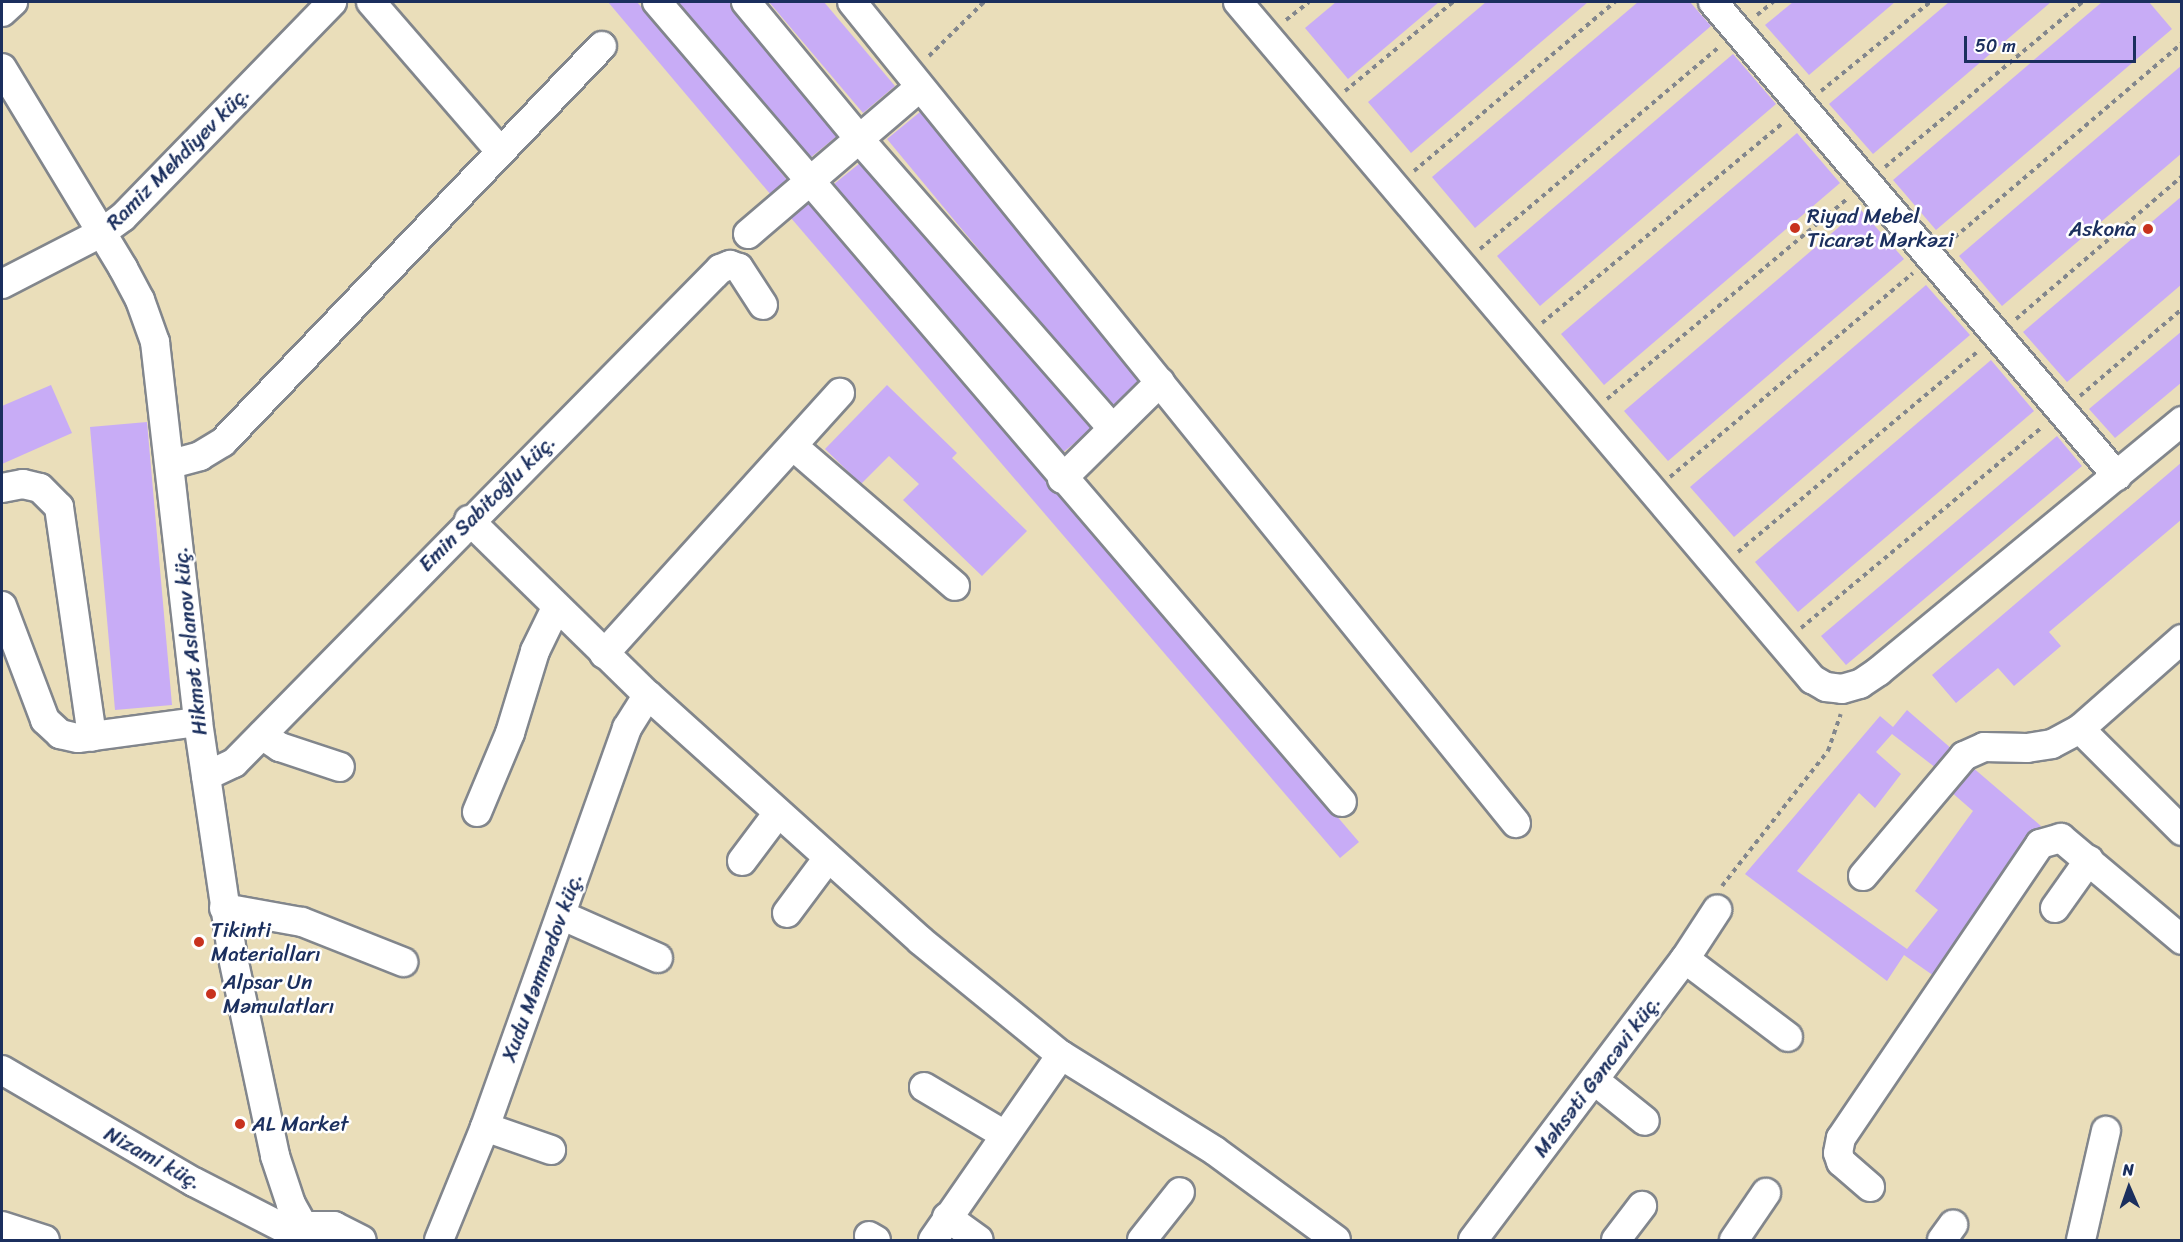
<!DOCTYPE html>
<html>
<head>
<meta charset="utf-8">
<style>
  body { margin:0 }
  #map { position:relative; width:2183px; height:1242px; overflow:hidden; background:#eadeba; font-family:Sriracha,sans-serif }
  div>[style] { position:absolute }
  .building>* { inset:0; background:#c8acf6 }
  .path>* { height:4px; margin-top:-2px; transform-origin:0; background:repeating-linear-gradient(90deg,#82868c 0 4.5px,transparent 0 9px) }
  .roads { filter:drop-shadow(2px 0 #82868c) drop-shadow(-2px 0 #82868c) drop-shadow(0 2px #82868c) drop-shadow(0 -2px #82868c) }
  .minor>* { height:28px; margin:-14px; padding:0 14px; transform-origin:14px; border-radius:14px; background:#fff }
  .dots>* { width:16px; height:16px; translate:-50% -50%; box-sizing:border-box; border:3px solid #fff; border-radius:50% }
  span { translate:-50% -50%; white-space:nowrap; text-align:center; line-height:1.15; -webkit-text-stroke:5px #fff; paint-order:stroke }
  .street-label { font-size:21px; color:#1b2f5e }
  .poi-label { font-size:21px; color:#1b2f5e }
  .left { translate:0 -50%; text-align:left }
  .right { translate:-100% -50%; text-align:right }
  .frame { position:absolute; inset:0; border:3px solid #1b2f5e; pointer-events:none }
  .north { position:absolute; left:2099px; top:1158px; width:60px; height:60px; -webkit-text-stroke:4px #fff; paint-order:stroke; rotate:358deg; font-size:16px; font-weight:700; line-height:24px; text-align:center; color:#1b2f5e }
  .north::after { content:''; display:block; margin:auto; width:21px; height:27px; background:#1b2f5e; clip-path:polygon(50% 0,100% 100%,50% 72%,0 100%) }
  .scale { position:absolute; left:1964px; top:36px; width:172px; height:27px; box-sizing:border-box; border:3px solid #1b2f5e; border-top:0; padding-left:8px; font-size:18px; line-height:21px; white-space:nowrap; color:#1b2f5e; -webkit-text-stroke:4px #fff; paint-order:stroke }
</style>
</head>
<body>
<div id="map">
  <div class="building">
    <i style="clip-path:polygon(608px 2px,637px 2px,788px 181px,771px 195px)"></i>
    <i style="clip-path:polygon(678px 2px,733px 2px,842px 132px,810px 158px)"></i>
    <i style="clip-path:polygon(769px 2px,824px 2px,895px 86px,863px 113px)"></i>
    <i style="clip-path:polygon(1336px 2px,1439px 2px,1348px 79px,1305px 28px)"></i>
    <i style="clip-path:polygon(1486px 2px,1588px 2px,1411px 153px,1368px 102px)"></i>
    <i style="clip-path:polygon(1638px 2px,1690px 2px,1711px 26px,1475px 228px,1432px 177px)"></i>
    <i style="clip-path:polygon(1793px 2px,1895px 2px,1809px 75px,1765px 25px)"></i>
    <i style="clip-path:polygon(1949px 2px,2051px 2px,1873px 154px,1829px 104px)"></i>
    <i style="clip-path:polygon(2102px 2px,2149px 2px,2172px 29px,1936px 230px,1893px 180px)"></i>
    <i style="clip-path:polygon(1733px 54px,1776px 104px,1540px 306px,1497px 256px)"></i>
    <i style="clip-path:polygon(2182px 65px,2182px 153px,2002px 306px,1959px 256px)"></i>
    <i style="clip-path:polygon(920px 112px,1144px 382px,1111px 409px,887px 139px)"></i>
    <i style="clip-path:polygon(1797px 133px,1840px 183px,1604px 385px,1561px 334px)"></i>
    <i style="clip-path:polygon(865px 159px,1092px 429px,1061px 454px,834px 184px)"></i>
    <i style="clip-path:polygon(2182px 196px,2182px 284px,2067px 382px,2023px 332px)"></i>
    <i style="clip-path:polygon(810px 202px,1359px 842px,1340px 858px,791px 218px)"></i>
    <i style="clip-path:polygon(1860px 209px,1904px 259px,1668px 461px,1624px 411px)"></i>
    <i style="clip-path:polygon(1926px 285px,1970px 335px,1734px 537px,1690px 487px)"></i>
    <i style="clip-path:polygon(2182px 331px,2182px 382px,2115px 438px,2089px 409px)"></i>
    <i style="clip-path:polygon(1991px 360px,2034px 411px,1798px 612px,1755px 562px)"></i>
    <i style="clip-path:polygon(51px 385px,72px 433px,2px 464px,2px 406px)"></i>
    <i style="clip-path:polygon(887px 385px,957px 453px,952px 458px,1027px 531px,982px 576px,903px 500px,919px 484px,889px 456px,861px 484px,825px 449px)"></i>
    <i style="clip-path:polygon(147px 422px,172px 705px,115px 710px,90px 427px)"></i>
    <i style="clip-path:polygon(2057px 436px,2082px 466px,1846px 665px,1821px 636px)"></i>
    <i style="clip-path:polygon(2182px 462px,2182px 519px,2049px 632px,2061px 646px,2014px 686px,1998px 668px,1956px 703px,1932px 675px)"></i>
    <i style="clip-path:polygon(1907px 710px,1953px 750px,1936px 768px,1892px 734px,1876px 752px,1901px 774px,1875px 808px,1859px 793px,1797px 871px,1907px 949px,1938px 910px,1915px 891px,1973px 811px,1950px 791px,1971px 766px,2041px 826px,1934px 976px,1904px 955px,1887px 981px,1745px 874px,1880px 716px,1893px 727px)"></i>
  </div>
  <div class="path">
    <i style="left:1757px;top:15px;width:21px;rotate:-39deg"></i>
    <i style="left:1286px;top:20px;width:29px;rotate:-38deg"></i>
    <i style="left:929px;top:56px;width:77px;rotate:-44.5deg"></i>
    <i style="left:1345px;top:91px;width:140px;rotate:-39.5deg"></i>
    <i style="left:1821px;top:91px;width:141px;rotate:-39.2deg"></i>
    <i style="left:1885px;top:167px;width:257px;rotate:-39.9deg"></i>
    <i style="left:1414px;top:171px;width:263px;rotate:-40.1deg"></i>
    <i style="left:1948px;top:243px;width:308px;rotate:-40.5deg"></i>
    <i style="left:1480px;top:249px;width:313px;rotate:-40.2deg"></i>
    <i style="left:2016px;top:319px;width:219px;rotate:-40.7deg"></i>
    <i style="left:1542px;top:323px;width:313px;rotate:-39.7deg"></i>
    <i style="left:2080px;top:396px;width:134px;rotate:-40.5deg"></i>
    <i style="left:1607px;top:399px;width:312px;rotate:-39.8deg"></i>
    <i style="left:1670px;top:477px;width:317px;rotate:-40deg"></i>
    <i style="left:1738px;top:552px;width:313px;rotate:-39.9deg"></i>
    <i style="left:1801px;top:628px;width:314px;rotate:-39.8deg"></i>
    <i style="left:1722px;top:886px;width:172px;rotate:-51.9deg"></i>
    <i style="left:1828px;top:751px;width:39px;rotate:-71deg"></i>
  </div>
  <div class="roads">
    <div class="minor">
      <i style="left:371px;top:2px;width:197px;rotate:49.1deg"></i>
      <i style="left:657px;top:2px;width:1053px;rotate:49.43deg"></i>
      <i style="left:746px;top:2px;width:179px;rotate:50.4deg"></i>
      <i style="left:860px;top:140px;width:383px;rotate:48.8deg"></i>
      <i style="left:852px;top:2px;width:1056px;rotate:51.04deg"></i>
      <i style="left:1238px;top:2px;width:888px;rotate:49.71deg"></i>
      <i style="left:1812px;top:679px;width:16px;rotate:30deg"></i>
      <i style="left:1826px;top:687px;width:16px;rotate:7deg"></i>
      <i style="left:1842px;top:689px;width:19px;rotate:-16deg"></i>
      <i style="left:1860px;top:684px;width:23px;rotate:-34deg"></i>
      <i style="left:1879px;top:671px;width:393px;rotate:-39.5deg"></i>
      <i style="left:1713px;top:2px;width:623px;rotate:49.56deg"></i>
      <i style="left:2px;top:12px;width:15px;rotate:-42deg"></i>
      <i style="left:2px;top:68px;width:234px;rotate:58.8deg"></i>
      <i style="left:123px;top:268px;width:36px;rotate:62deg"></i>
      <i style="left:140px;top:300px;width:45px;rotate:70.3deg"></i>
      <i style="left:155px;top:342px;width:382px;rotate:83.5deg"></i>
      <i style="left:198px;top:722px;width:233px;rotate:81.6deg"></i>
      <i style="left:232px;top:953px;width:208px;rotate:78deg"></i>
      <i style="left:275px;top:1156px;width:51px;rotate:71.6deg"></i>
      <i style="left:291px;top:1204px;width:41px;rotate:60.9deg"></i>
      <i style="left:748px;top:234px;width:226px;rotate:-40.5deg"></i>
      <i style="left:2px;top:284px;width:111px;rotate:-27.3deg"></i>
      <i style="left:101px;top:233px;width:27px;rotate:-36deg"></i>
      <i style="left:123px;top:217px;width:300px;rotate:-45.8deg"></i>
      <i style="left:793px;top:446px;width:214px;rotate:40.8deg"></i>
      <i style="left:171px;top:464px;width:30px;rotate:-15deg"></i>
      <i style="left:200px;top:456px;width:27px;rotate:-31deg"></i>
      <i style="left:223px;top:442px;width:548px;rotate:-46.26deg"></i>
      <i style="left:1062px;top:479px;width:138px;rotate:-44.7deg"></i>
      <i style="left:2px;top:488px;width:21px;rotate:-11deg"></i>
      <i style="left:23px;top:484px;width:17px;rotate:13deg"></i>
      <i style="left:40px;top:488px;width:27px;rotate:45deg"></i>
      <i style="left:59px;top:507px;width:232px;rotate:81.8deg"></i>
      <i style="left:469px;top:520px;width:250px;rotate:44.4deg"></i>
      <i style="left:648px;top:695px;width:367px;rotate:42deg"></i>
      <i style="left:921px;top:941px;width:181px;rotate:39.2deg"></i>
      <i style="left:1061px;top:1055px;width:181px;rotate:31.9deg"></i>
      <i style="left:1215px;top:1151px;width:150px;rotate:36.3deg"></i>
      <i style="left:2px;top:606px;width:122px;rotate:69.3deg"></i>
      <i style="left:45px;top:720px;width:21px;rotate:43deg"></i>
      <i style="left:60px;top:734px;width:18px;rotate:13deg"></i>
      <i style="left:78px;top:738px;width:121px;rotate:-7.6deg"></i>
      <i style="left:604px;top:654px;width:352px;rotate:-47.9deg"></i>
      <i style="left:2080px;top:729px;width:144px;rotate:45deg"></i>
      <i style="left:262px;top:735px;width:22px;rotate:34deg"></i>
      <i style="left:280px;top:747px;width:63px;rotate:18.4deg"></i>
      <i style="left:206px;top:776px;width:31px;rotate:-25deg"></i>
      <i style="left:234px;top:763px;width:693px;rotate:-45.47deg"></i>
      <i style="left:720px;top:269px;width:11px;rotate:-22deg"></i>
      <i style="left:730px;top:265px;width:9px;rotate:18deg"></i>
      <i style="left:739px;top:268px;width:44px;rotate:57deg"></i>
      <i style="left:477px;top:812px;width:86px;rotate:-67.3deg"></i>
      <i style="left:510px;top:733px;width:86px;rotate:-73deg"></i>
      <i style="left:535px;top:651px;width:48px;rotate:-64deg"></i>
      <i style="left:742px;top:861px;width:60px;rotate:-53.1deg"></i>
      <i style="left:1863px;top:876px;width:157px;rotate:-49.9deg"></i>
      <i style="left:1964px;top:756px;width:22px;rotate:-24deg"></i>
      <i style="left:1984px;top:747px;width:43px;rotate:1.3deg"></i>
      <i style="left:2027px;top:748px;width:25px;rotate:-9deg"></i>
      <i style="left:2052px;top:744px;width:32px;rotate:-28deg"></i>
      <i style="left:2080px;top:729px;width:136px;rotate:-41.4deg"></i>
      <i style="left:224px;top:908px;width:79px;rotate:10.2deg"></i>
      <i style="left:302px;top:922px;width:109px;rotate:21.6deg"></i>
      <i style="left:2055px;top:908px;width:59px;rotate:-54.7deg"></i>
      <i style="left:787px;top:913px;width:69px;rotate:-53.3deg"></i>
      <i style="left:561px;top:915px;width:106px;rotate:23.9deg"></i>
      <i style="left:1685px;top:959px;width:129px;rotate:37.1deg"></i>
      <i style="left:2px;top:1070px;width:222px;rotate:30.3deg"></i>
      <i style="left:194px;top:1182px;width:127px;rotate:27.2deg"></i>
      <i style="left:1594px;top:1080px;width:65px;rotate:38.8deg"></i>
      <i style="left:924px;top:1087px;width:94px;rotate:30.7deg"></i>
      <i style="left:485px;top:1127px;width:70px;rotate:19.2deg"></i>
      <i style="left:1870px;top:1187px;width:38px;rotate:-139deg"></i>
      <i style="left:1841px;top:1162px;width:9px;rotate:-108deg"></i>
      <i style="left:1838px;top:1153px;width:15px;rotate:-79deg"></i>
      <i style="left:1841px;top:1138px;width:355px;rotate:-55.9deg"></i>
      <i style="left:2040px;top:844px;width:22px;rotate:-16deg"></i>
      <i style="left:2061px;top:838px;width:158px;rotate:40.1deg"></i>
      <i style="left:947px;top:1217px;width:39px;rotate:36deg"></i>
      <i style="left:2px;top:1226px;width:45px;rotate:18deg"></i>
      <i style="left:302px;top:1226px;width:32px"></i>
      <i style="left:334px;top:1226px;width:31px;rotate:27deg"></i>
      <i style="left:869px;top:1236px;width:8px;rotate:30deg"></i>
      <i style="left:439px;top:1240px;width:122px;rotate:-67.8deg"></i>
      <i style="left:485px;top:1127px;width:424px;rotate:-70.4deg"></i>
      <i style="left:627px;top:728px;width:39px;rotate:-58deg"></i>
      <i style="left:933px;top:1240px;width:225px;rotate:-55.3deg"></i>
      <i style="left:1142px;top:1240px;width:61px;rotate:-51.6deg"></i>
      <i style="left:1473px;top:1240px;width:352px;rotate:-53deg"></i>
      <i style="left:1685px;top:959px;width:59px;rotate:-56.9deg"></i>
      <i style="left:1616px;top:1240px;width:43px;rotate:-52.6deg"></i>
      <i style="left:1734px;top:1240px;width:57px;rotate:-55.8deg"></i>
      <i style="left:1942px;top:1240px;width:19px;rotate:-54deg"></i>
      <i style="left:2081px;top:1240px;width:112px;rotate:-77.1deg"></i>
    </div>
  </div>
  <div class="dots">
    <i style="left:1795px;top:228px;background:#c8321e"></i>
    <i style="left:2148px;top:229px;background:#c8321e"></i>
    <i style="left:199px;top:942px;background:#c8321e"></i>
    <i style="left:211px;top:994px;background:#c8321e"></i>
    <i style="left:240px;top:1124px;background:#c8321e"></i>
  </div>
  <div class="street-label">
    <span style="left:178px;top:158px;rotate:-45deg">Ramiz Mehdiyev küç.</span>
    <span style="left:487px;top:503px;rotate:-45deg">Emin Sabitoğlu küç.</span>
    <span style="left:190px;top:641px;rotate:-96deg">Hikmət Aslanov küç.</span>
    <span style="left:542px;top:967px;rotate:-70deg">Xudu Məmmədov küç.</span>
    <span style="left:1597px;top:1076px;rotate:-53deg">Məhsəti Gəncəvi küç.</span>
    <span style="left:153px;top:1158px;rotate:29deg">Nizami küç.</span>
  </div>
  <div class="poi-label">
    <span class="left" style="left:1807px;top:228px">Riyad Mebel<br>Ticarət Mərkəzi</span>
    <span class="right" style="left:2136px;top:229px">Askona</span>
    <span class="left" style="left:211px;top:942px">Tikinti<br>Materialları</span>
    <span class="left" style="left:223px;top:994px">Alpsar Un<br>Məmulatları</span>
    <span class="left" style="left:252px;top:1124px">AL Market</span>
  </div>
  <div class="frame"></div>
  <div class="north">N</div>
  <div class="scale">50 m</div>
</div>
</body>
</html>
